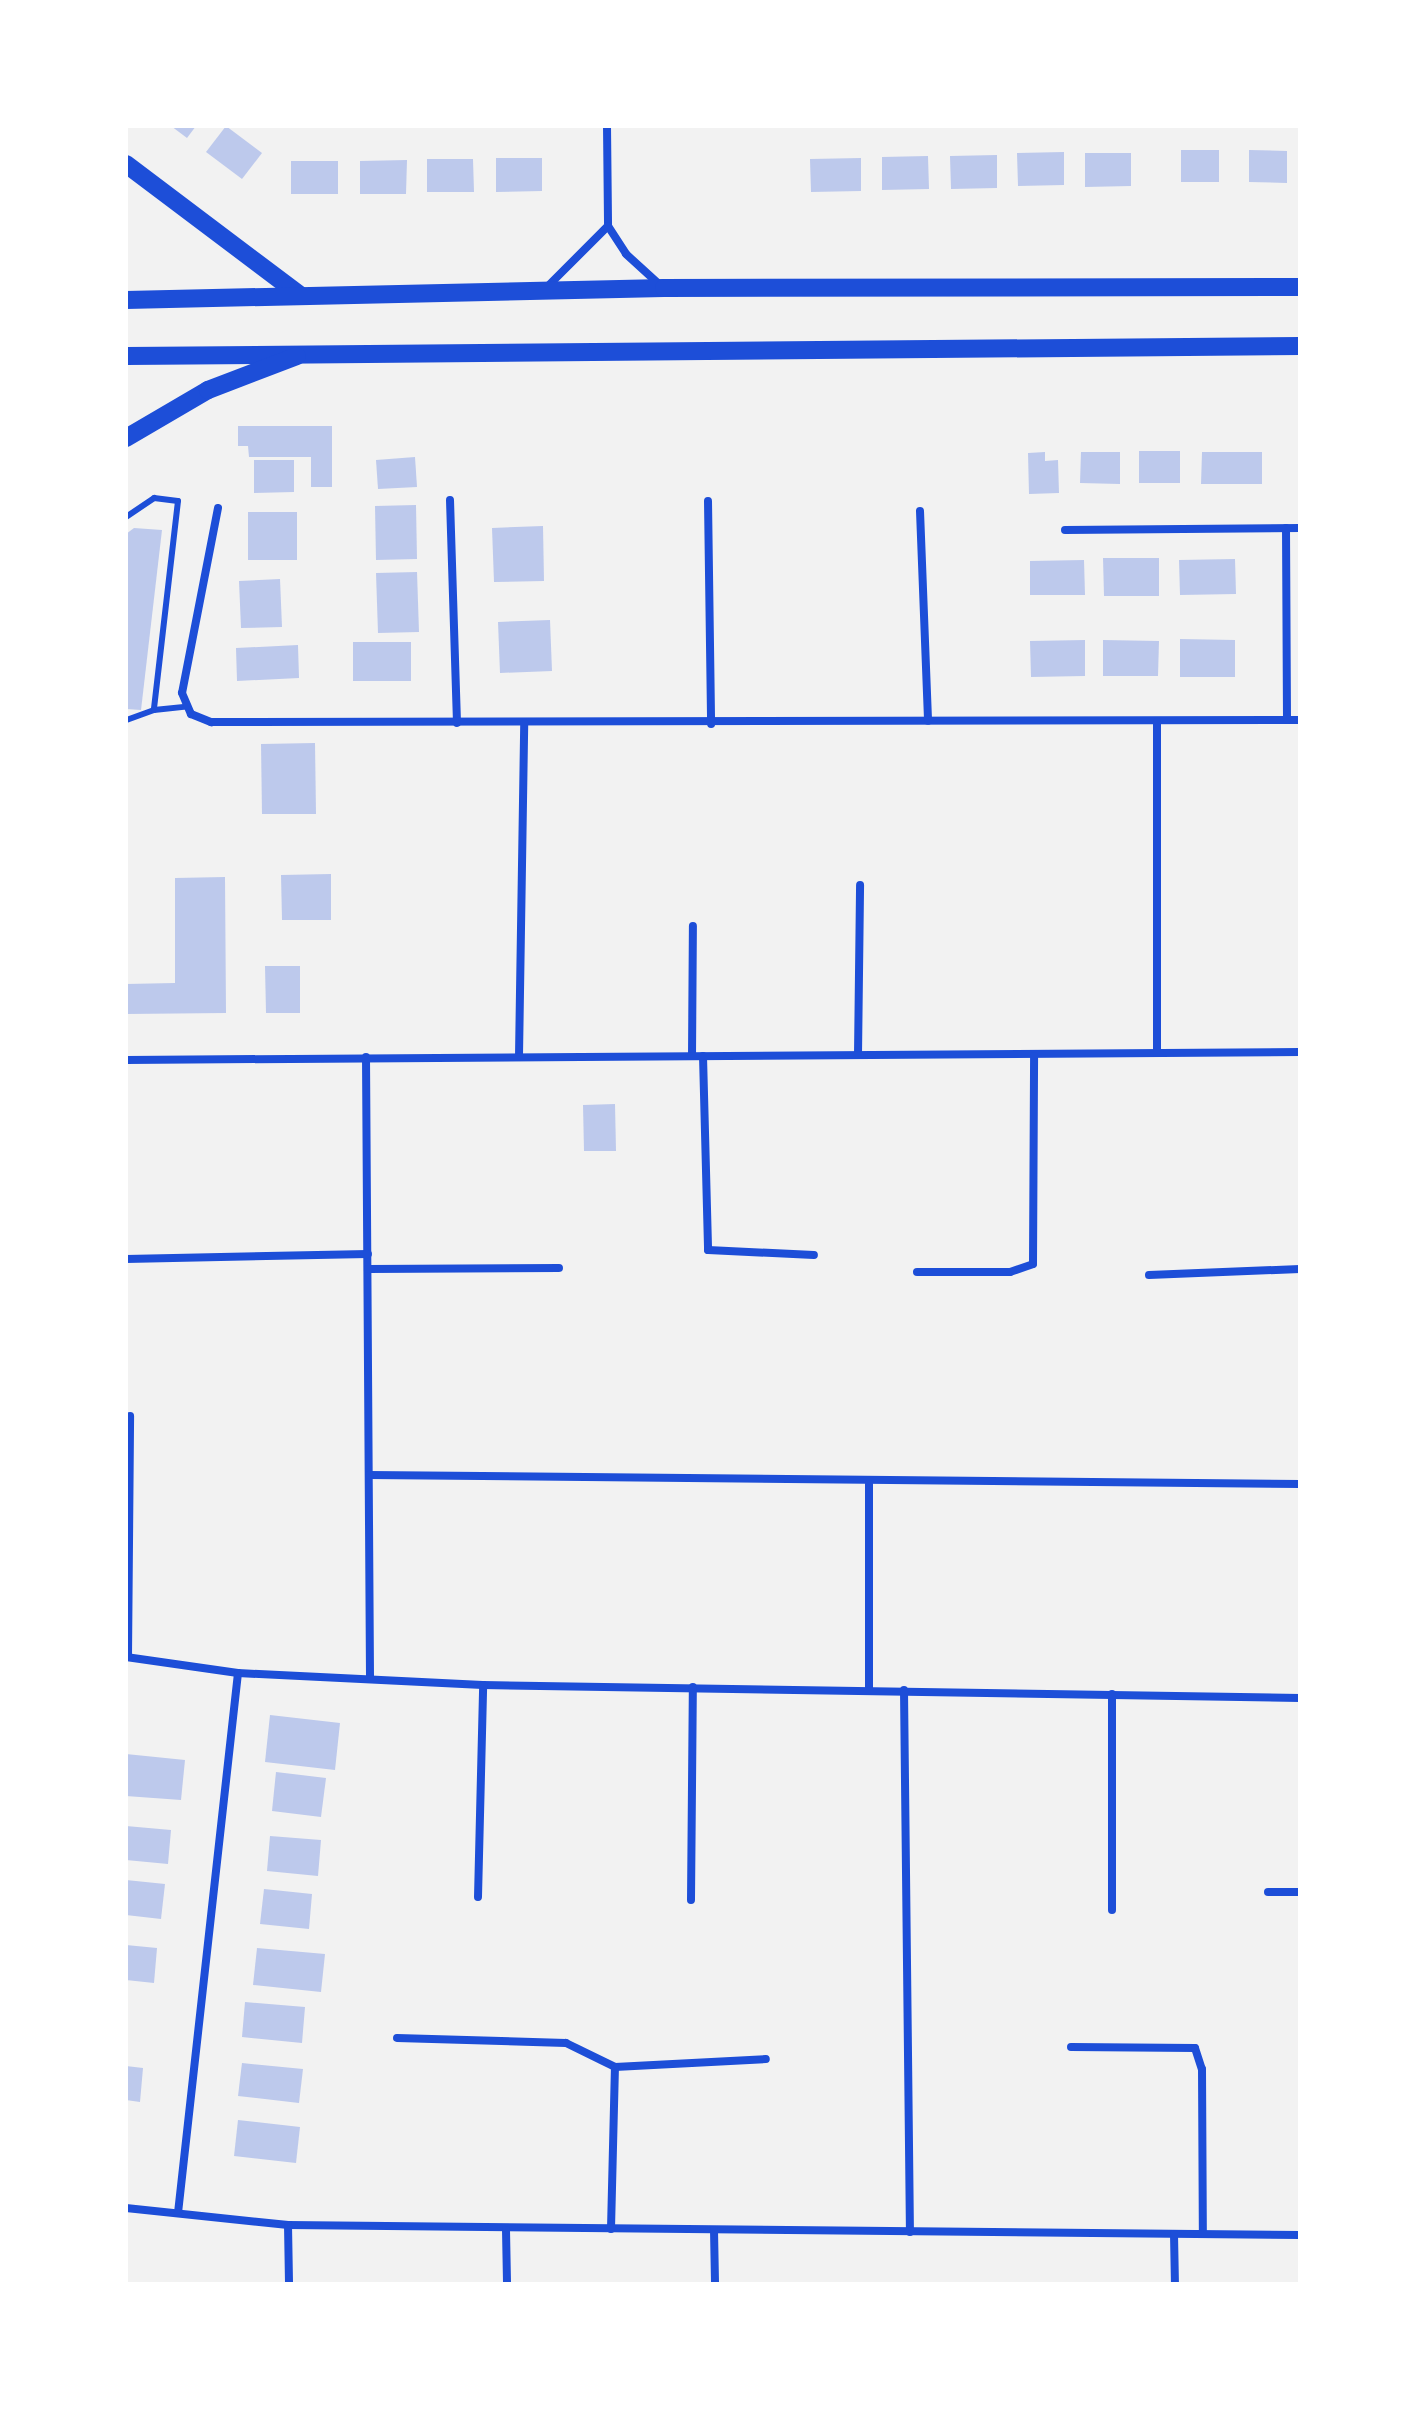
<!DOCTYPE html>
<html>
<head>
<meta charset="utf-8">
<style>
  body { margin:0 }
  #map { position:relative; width:1426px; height:2410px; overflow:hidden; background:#f2f2f2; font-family:"Open Sans",sans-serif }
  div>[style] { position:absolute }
  .building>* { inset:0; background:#bdc9ec }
  .service>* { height:6px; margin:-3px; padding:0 3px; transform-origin:3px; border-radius:3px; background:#1d4ed8 }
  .minor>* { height:8px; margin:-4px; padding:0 4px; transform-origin:4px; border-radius:4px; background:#1d4ed8 }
  .trunk>* { height:18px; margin:-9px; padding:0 9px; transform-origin:9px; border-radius:9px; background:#1d4ed8 }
  span { translate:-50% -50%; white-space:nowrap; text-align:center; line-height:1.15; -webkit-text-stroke:6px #fff; paint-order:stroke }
  .frame { position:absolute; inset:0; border:128px solid #fff; pointer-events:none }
</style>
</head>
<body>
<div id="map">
  <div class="building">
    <i style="clip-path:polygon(171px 126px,196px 126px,187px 138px)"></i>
    <i style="clip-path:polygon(226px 126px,262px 153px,242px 179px,206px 152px)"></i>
    <i style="clip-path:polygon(1181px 150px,1219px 150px,1219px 182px,1181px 182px)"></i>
    <i style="clip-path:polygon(1249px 150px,1287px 151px,1287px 183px,1249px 182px)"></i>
    <i style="clip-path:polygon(1064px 152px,1064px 185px,1018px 186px,1017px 153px)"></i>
    <i style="clip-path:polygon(1085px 153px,1131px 153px,1131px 186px,1085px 187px)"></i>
    <i style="clip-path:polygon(997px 155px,997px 188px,951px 189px,950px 156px)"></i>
    <i style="clip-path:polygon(928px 156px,929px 189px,882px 190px,882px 157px)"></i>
    <i style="clip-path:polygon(496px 158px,542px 158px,542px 191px,496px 192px)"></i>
    <i style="clip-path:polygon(861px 158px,861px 191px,811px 192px,810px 159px)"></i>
    <i style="clip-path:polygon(427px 159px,473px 159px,474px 192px,427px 192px)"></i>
    <i style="clip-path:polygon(407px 160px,406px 194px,360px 194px,360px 161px)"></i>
    <i style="clip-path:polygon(291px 161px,338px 161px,338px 194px,291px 194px)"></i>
    <i style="clip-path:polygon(238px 426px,332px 426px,332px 487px,311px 487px,311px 457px,249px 457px,248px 446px,238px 446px)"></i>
    <i style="clip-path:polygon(1139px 451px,1180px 451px,1180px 483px,1139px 483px)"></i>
    <i style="clip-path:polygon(1045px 452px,1045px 461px,1058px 460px,1059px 493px,1029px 494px,1028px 453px)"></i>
    <i style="clip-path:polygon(1081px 452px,1120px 452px,1120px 484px,1080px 483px)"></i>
    <i style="clip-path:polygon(1202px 452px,1262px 452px,1262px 484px,1201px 484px)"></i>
    <i style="clip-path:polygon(415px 457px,417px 487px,378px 489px,376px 460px)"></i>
    <i style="clip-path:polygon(254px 460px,294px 460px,294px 492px,254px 493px)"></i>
    <i style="clip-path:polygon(416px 505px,417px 559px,376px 560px,375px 506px)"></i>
    <i style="clip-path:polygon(248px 512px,297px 512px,297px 560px,248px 560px)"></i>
    <i style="clip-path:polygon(543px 526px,544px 581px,494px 582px,492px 528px)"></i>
    <i style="clip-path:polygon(134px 528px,162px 530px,141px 710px,126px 709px,126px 534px)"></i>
    <i style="clip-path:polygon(1103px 558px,1159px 558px,1159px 596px,1104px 596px)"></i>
    <i style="clip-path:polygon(1235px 559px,1236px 594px,1180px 595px,1179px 560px)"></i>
    <i style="clip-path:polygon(1084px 560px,1085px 595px,1030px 595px,1030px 561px)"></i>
    <i style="clip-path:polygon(417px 572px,419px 632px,378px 633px,376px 573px)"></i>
    <i style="clip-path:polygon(280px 579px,282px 627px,241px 628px,239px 581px)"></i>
    <i style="clip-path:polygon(550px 620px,552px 671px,500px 673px,498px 622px)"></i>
    <i style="clip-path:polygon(1180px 639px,1235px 640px,1235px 677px,1180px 677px)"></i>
    <i style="clip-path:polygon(1085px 640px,1085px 676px,1031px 677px,1030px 641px)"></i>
    <i style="clip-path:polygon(1103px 640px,1159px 641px,1158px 676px,1103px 676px)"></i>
    <i style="clip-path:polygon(353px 642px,411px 642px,411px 681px,353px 681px)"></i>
    <i style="clip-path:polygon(298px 645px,299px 678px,237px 681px,236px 648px)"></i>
    <i style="clip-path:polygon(315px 743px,316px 814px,262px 814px,261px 744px)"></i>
    <i style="clip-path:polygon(331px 874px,331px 920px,282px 920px,281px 875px)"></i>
    <i style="clip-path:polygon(225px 877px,226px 1013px,126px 1014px,126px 984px,175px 983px,175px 878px)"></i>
    <i style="clip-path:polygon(265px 966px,300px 966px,300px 1013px,266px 1013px)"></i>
    <i style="clip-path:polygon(615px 1104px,616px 1151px,584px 1151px,583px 1105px)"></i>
    <i style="clip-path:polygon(270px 1715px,340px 1723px,335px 1770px,265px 1762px)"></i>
    <i style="clip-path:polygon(126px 1754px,185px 1760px,181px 1800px,126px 1796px)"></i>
    <i style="clip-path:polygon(276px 1772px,326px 1778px,321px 1817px,272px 1811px)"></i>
    <i style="clip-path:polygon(126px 1826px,171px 1830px,168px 1864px,126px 1860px)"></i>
    <i style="clip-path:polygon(270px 1836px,321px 1840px,318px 1876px,267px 1871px)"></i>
    <i style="clip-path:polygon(126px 1880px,165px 1884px,161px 1919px,126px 1915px)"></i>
    <i style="clip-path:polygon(264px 1889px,312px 1894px,309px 1929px,260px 1924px)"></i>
    <i style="clip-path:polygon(126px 1945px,157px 1948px,154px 1983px,126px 1980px)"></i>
    <i style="clip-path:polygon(257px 1948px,325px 1954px,321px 1992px,253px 1985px)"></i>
    <i style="clip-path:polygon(245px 2002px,305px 2007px,302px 2043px,242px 2037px)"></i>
    <i style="clip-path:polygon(242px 2063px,303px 2069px,299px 2103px,238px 2096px)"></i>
    <i style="clip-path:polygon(126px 2066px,143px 2068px,140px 2102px,126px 2100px)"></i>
    <i style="clip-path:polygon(238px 2120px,300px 2127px,296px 2163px,234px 2156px)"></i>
  </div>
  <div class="service">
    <i style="left:126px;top:517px;width:34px;rotate:-34deg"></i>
    <i style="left:154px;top:498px;width:24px;rotate:7deg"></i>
    <i style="left:178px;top:501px;width:210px;rotate:96.6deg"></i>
    <i style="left:154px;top:710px;width:30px;rotate:160deg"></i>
    <i style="left:154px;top:710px;width:30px;rotate:-6deg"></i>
  </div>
  <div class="minor">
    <i style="left:607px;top:126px;width:100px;rotate:89.4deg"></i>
    <i style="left:608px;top:226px;width:33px;rotate:57deg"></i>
    <i style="left:626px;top:254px;width:46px;rotate:42.4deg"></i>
    <i style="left:547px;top:287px;width:86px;rotate:-45deg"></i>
    <i style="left:450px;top:500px;width:223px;rotate:88.2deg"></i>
    <i style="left:708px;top:501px;width:223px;rotate:89.2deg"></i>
    <i style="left:218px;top:508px;width:188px;rotate:101deg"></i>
    <i style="left:182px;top:693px;width:23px;rotate:67deg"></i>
    <i style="left:191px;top:714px;width:22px;rotate:22deg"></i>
    <i style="left:211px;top:722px;width:1089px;rotate:-0.11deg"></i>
    <i style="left:920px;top:511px;width:210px;rotate:87.8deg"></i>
    <i style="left:1286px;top:528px;width:192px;rotate:89.7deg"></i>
    <i style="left:1065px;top:530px;width:235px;rotate:-0.5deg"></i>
    <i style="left:1157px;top:722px;width:331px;rotate:90deg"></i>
    <i style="left:858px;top:1055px;width:170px;rotate:-89.3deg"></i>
    <i style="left:519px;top:1056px;width:333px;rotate:-89.1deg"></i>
    <i style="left:692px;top:1056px;width:130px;rotate:-89.6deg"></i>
    <i style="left:703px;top:1056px;width:194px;rotate:88.5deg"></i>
    <i style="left:708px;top:1250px;width:106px;rotate:2.7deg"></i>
    <i style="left:366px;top:1057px;width:622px;rotate:89.63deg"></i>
    <i style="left:126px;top:1060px;width:1174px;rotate:-0.39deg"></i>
    <i style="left:126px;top:1259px;width:242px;rotate:-1.2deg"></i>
    <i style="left:368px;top:1269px;width:191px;rotate:-0.3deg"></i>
    <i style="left:917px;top:1272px;width:93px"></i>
    <i style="left:1010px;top:1272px;width:24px;rotate:-19deg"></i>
    <i style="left:1033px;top:1264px;width:208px;rotate:-89.7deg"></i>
    <i style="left:1149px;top:1275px;width:151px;rotate:-2.3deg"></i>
    <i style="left:369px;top:1475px;width:931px;rotate:0.55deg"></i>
    <i style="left:869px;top:1484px;width:205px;rotate:90deg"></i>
    <i style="left:126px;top:1657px;width:113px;rotate:8.1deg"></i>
    <i style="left:238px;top:1673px;width:245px;rotate:2.8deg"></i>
    <i style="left:483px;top:1685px;width:817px;rotate:0.91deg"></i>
    <i style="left:128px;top:1657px;width:241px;rotate:-89.5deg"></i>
    <i style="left:904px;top:1690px;width:542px;rotate:89.37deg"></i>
    <i style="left:1268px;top:1892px;width:32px"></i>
    <i style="left:478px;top:1897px;width:212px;rotate:-88.6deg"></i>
    <i style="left:691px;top:1900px;width:213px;rotate:-89.5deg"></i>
    <i style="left:1112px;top:1910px;width:216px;rotate:-90deg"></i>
    <i style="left:397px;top:2038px;width:169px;rotate:1.7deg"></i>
    <i style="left:566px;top:2043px;width:55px;rotate:26.1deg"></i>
    <i style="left:615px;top:2067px;width:151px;rotate:-3deg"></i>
    <i style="left:1071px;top:2047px;width:124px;rotate:0.5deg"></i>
    <i style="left:1195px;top:2048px;width:22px;rotate:72deg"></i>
    <i style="left:1202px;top:2069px;width:165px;rotate:89.7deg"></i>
    <i style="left:126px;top:2208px;width:163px;rotate:6deg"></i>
    <i style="left:288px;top:2225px;width:1012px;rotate:0.57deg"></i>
    <i style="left:178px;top:2213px;width:543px;rotate:-83.66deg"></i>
    <i style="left:288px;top:2225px;width:59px;rotate:89deg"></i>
    <i style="left:611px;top:2229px;width:162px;rotate:-88.6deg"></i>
    <i style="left:506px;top:2230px;width:54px;rotate:88.9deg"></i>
    <i style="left:714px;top:2230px;width:54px;rotate:88.9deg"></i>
    <i style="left:1174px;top:2234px;width:50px;rotate:88.9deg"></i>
  </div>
  <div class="trunk">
    <i style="left:126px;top:164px;width:219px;rotate:37deg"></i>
    <i style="left:126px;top:300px;width:538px;rotate:-1.28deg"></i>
    <i style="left:664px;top:288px;width:636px;rotate:-0.09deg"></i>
    <i style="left:126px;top:356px;width:1174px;rotate:-0.49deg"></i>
    <i style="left:126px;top:438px;width:95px;rotate:-30.3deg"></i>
    <i style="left:208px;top:390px;width:95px;rotate:-20.9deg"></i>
  </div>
  <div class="frame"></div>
</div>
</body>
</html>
